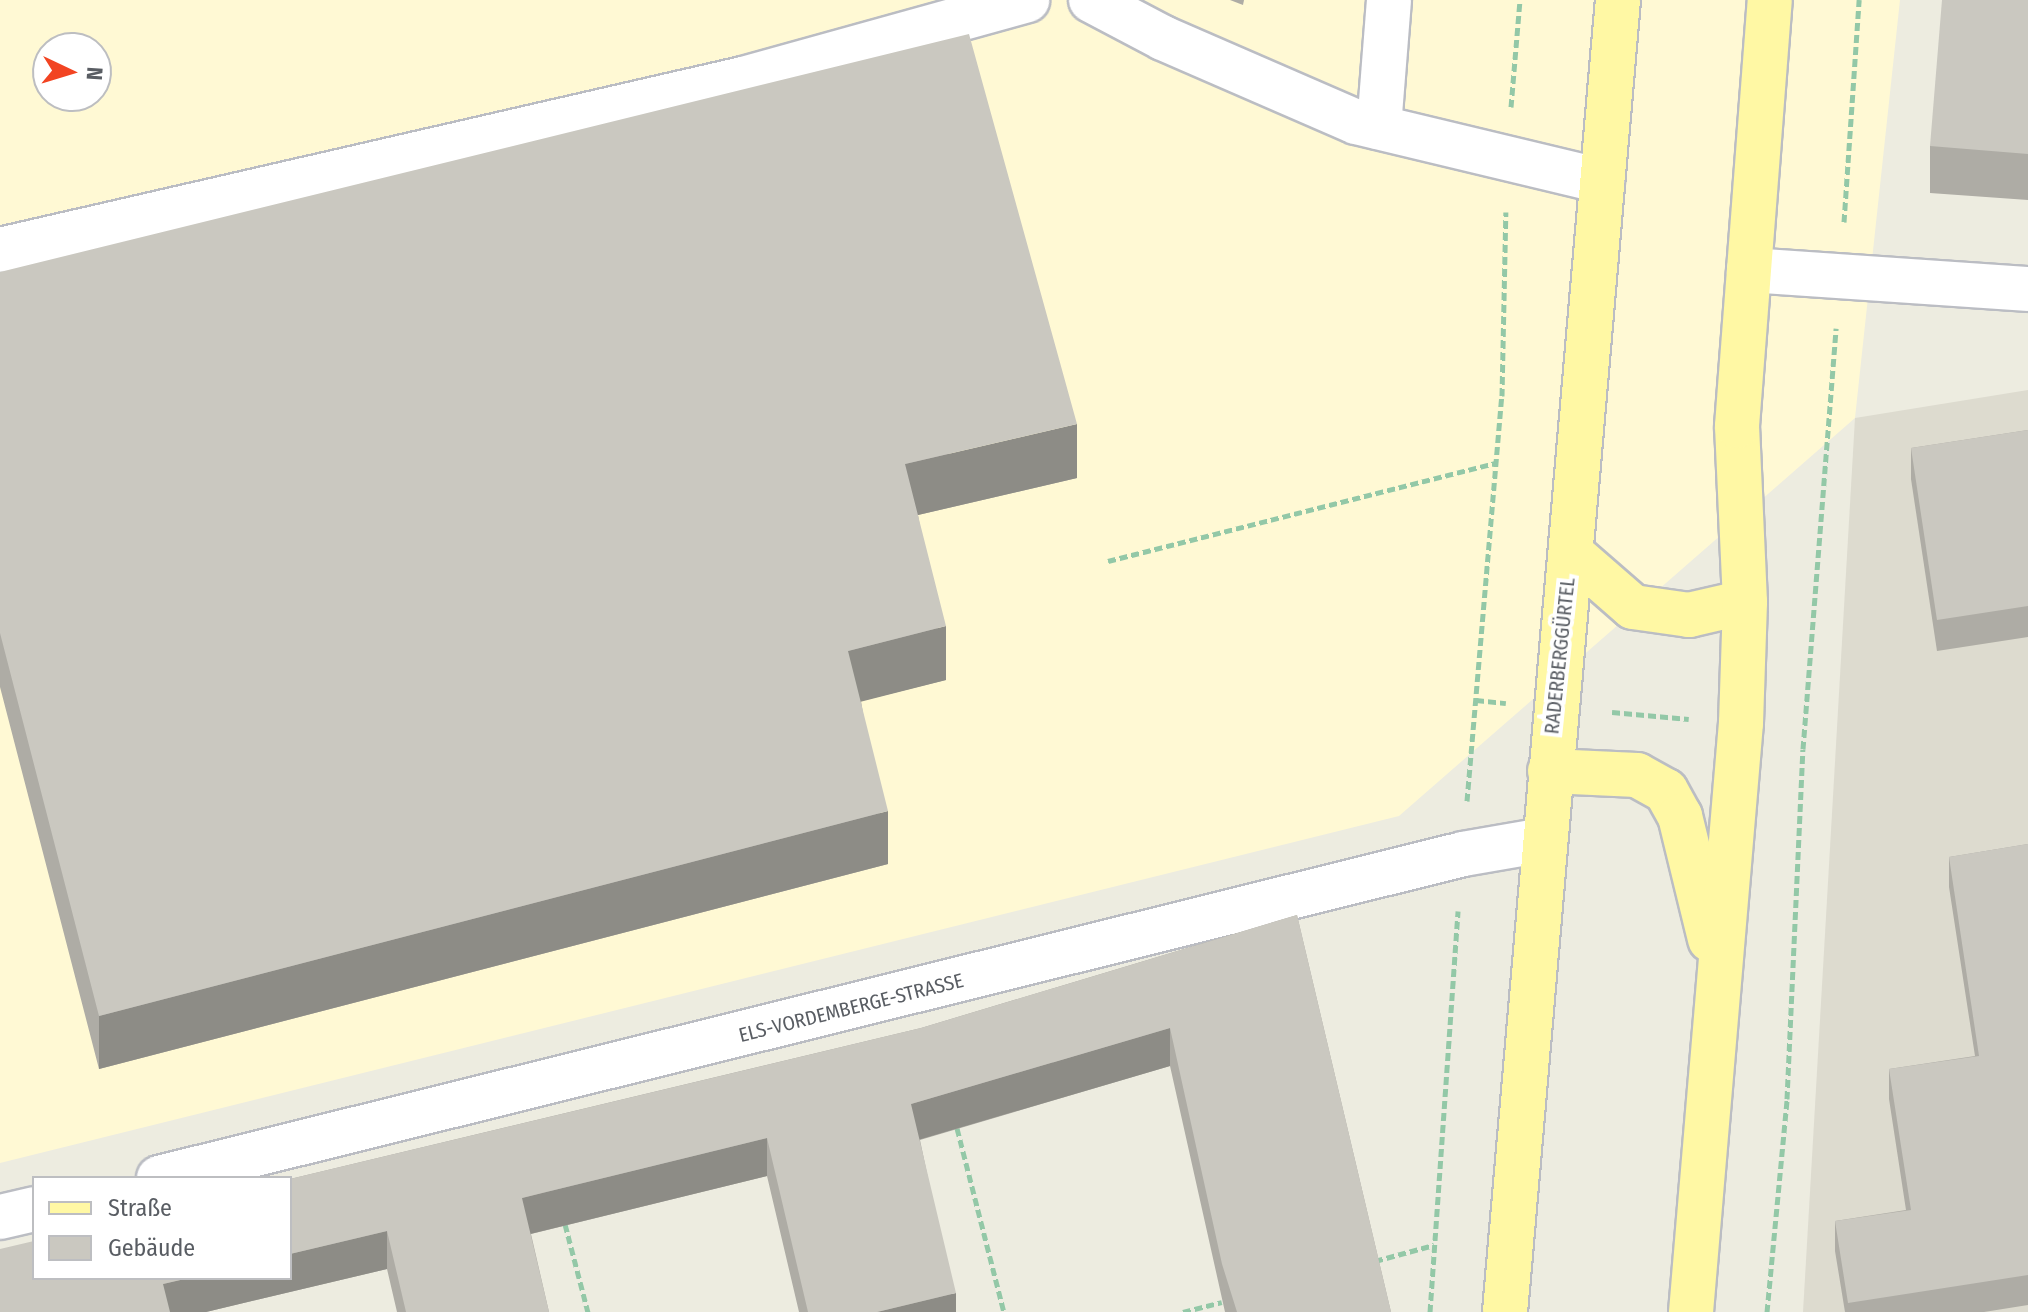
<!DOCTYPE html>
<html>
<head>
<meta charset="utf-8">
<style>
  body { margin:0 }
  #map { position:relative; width:2028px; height:1312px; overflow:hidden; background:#edece0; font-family:"Fira Sans Condensed",sans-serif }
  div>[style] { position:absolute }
  .commercial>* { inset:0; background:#fff9d4 }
  .education>* { inset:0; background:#dddbcf }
  .path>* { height:5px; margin-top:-2.5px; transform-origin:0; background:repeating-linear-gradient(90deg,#93c8a7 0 8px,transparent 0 12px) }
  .roads { filter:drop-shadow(2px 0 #bbbdc3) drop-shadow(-2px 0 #bbbdc3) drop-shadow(0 2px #bbbdc3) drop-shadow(0 -2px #bbbdc3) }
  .minor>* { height:44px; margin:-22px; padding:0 22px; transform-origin:22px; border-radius:22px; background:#fff }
  .major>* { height:44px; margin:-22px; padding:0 22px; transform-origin:22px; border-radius:22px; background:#fff8a4 }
  .wall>* { inset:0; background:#aeaca5 }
  .shaded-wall>* { inset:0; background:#8d8c86 }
  .building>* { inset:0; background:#cac8c0 }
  span { translate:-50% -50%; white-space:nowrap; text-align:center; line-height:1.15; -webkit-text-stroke:8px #fff; paint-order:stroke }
  .street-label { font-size:20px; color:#595d63 }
  .legend { position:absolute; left:32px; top:1176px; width:260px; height:104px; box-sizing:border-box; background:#fff; border:2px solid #bdbec1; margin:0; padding:10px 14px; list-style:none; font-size:24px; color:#595d63 }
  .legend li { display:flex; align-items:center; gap:16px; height:40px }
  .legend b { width:40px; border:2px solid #bdbec1 }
  .north { position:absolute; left:32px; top:32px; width:80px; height:80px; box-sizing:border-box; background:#fff; border:2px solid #bdbec1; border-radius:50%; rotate:94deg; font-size:22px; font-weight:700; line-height:32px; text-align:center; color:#595d63 }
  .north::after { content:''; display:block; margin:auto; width:28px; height:36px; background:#f24422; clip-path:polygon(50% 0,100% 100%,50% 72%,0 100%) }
</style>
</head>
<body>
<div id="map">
  <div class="commercial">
    <i style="clip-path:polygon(evenodd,0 0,1900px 0,1855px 418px,1399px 816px,0 1163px,0 0,48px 48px,96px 48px,96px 96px,48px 96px,48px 48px)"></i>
  </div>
  <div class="education">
    <i style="clip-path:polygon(2028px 390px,2028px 1312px,1803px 1312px,1855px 418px)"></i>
  </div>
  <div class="path">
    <i style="left:1511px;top:107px;width:107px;rotate:-85.2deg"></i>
    <i style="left:1844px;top:222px;width:223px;rotate:-86.1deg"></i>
    <i style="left:1108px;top:561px;width:400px;rotate:-14.2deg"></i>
    <i style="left:1476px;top:700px;width:30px;rotate:6deg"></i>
    <i style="left:1612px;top:712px;width:77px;rotate:5.2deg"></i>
    <i style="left:1467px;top:801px;width:407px;rotate:-85.1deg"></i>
    <i style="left:1502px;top:396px;width:184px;rotate:-88.8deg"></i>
    <i style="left:957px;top:1128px;width:190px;rotate:75.7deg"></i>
    <i style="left:565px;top:1224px;width:91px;rotate:75.4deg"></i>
    <i style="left:1375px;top:1261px;width:61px;rotate:-15.2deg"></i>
    <i style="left:1183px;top:1312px;width:40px;rotate:-14.4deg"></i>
    <i style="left:1430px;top:1312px;width:402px;rotate:-86deg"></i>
    <i style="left:1767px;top:1312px;width:214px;rotate:-84.6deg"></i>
    <i style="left:1787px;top:1099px;width:350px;rotate:-87.4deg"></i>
    <i style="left:1803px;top:749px;width:422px;rotate:-85.5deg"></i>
  </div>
  <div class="roads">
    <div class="minor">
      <i style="left:1091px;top:0;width:81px;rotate:27.8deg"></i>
      <i style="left:1163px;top:38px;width:210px;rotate:23.5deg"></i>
      <i style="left:1356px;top:122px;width:253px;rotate:13.5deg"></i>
      <i style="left:1379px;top:127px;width:127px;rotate:-85.5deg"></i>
      <i style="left:0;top:250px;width:762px;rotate:-12.96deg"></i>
      <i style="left:743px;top:79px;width:295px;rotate:-15.5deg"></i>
      <i style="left:1749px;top:270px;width:280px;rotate:3.9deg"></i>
      <i style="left:159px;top:1178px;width:1344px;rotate:-13.95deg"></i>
      <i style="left:1463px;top:854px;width:82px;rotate:-9.8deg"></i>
      <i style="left:0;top:1217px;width:35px;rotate:-13deg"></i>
    </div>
    <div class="major">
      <i style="left:1571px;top:553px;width:82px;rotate:41.1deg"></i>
      <i style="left:1633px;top:607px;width:57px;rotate:8.1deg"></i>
      <i style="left:1689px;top:615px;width:57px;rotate:-13.1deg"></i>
      <i style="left:1550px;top:771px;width:87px;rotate:2.6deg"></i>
      <i style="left:1637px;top:775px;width:33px;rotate:29deg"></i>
      <i style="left:1666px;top:791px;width:29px;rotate:61deg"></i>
      <i style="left:1680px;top:816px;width:127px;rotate:76.3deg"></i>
      <i style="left:1505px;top:1312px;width:1317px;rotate:-85.08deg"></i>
      <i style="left:1691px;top:1312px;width:591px;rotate:-85.15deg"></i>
      <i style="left:1741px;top:723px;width:121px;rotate:-88.1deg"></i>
      <i style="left:1745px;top:602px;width:176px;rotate:-92.6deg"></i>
      <i style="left:1737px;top:426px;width:427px;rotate:-85.6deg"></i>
    </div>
  </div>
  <div class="wall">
    <i style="clip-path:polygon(1230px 0,1244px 0,1243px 5px)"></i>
    <i style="clip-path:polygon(2028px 0,2028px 200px,1930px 193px,1930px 146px)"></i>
    <i style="clip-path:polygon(0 272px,1077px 478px,918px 515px,946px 680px,861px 701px,888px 864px,99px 1069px,0 687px)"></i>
    <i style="clip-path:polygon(2028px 430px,2028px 637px,1937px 651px,1911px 479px,1911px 448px)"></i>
    <i style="clip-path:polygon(2028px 844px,2028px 1305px,1984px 1312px,1845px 1312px,1835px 1251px,1835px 1221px,1906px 1210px,1889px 1099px,1889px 1069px,1975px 1056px,1949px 887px,1949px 857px)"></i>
    <i style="clip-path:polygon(1297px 915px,1391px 1312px,1225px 1312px,1170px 1066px,920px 1140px,956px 1312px,799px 1312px,767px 1176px,531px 1234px,549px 1312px,397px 1312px,387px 1269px,206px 1312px,0 1312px,290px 1179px,921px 1028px)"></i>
  </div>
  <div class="shaded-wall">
    <i style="clip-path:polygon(1077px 424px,1077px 478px,905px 518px,905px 464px)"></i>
    <i style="clip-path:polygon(946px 626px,946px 680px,848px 705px,848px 651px)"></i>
    <i style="clip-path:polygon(888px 811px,888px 864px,99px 1069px,99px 1016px)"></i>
    <i style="clip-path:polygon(1170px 1028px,1170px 1066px,911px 1142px,911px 1104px)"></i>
    <i style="clip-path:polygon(767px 1138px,767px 1176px,522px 1236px,522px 1198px)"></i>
    <i style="clip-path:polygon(387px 1231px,387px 1269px,206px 1312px,163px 1312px,163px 1284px,189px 1278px,290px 1278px,290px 1254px)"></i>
    <i style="clip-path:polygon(956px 1293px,956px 1312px,877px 1312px)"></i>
  </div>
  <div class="building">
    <i style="clip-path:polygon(1942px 0,2028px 0,2028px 154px,1930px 146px)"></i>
    <i style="clip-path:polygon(969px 34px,1077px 424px,905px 464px,946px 626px,848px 651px,888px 811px,99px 1016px,0 633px,0 272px)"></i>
    <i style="clip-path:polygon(2028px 430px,2028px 606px,1937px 620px,1911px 448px)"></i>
    <i style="clip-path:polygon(2028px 844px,2028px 1275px,1848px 1303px,1835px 1221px,1911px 1210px,1889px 1069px,1979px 1056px,1949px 857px)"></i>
    <i style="clip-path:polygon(1297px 915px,1391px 1312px,1237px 1312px,1222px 1264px,1170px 1028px,911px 1104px,956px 1293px,877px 1312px,808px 1312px,767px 1138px,522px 1198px,549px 1312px,406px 1312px,387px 1231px,290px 1254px,290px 1179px,921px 1028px)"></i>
    <i style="clip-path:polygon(34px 1241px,34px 1278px,189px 1278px,163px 1284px,170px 1312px,0 1312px,0 1249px)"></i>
  </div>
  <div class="street-label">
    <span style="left:1560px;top:656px;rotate:-84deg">RADERBERGGÜRTEL</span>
    <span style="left:851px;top:1008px;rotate:-14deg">ELS-VORDEMBERGE-STRASSE</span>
  </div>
  <ul class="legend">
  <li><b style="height:10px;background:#fff8a4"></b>Straße</li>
  <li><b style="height:22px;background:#cac8c0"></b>Gebäude</li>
  </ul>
  <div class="north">N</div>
</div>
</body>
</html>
